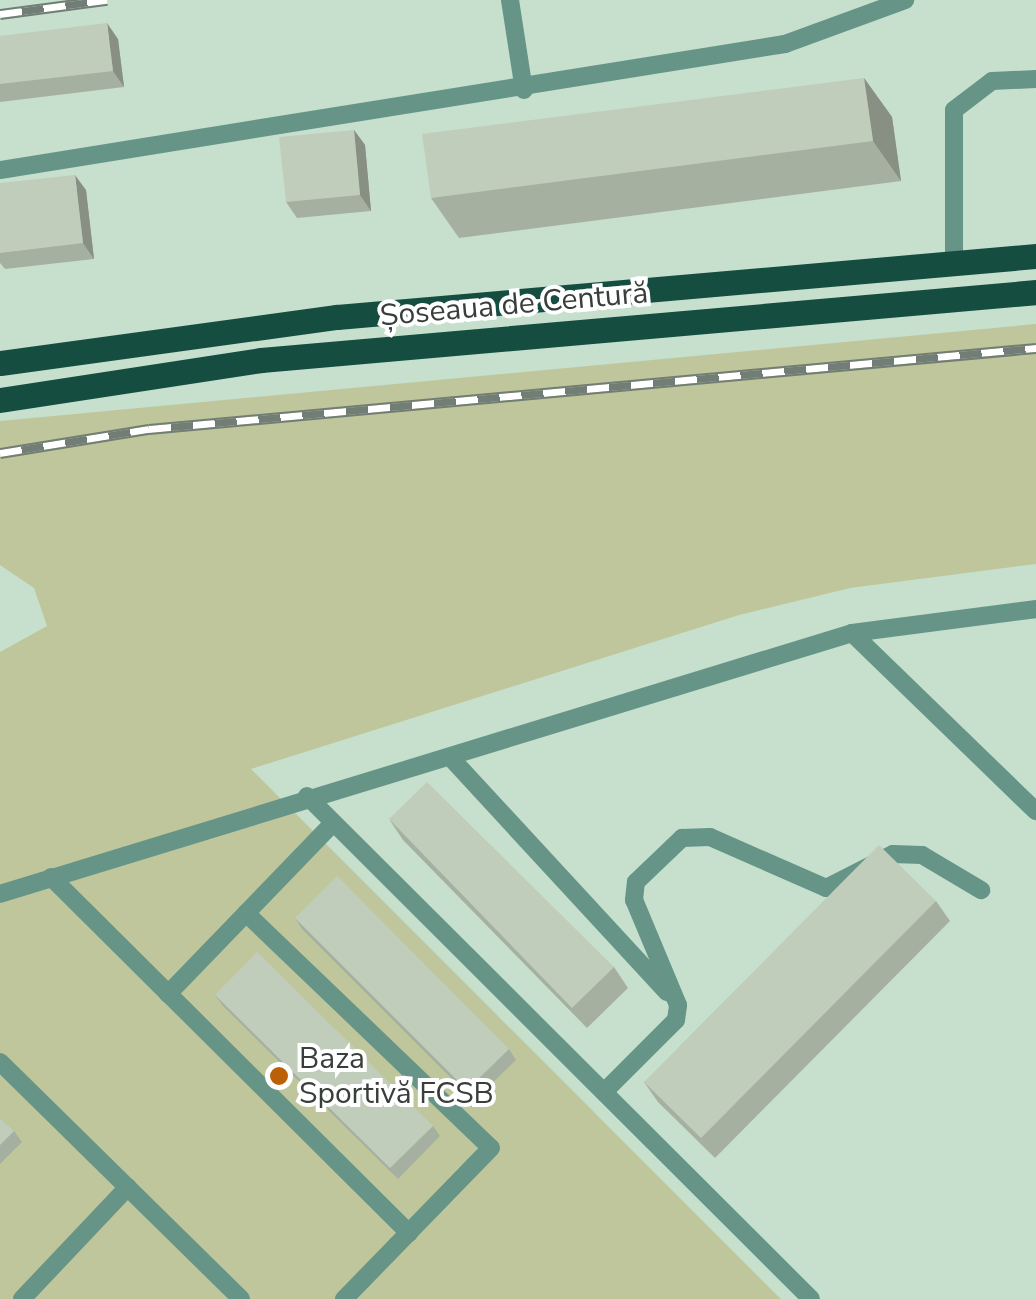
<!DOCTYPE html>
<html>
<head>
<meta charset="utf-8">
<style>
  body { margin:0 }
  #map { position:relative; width:1036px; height:1299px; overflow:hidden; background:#d6e9db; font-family:"Nunito Sans",sans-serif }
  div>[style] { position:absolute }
  .built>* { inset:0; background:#c6e0cd }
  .green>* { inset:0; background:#bfc69c }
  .lane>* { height:18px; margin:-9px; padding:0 9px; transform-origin:9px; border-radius:9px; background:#669588 }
  .primary>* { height:25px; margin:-12.5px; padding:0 12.5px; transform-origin:12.5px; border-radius:12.5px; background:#154d40 }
  .rail>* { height:11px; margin-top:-5.5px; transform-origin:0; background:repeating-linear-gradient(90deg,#fff 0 22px,#727e75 0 44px); box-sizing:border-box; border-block:2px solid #727e75 }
  .wall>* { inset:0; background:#a6b0a1 }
  .shaded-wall>* { inset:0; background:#879083 }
  .building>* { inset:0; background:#c1cdbb }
  .dots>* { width:28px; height:28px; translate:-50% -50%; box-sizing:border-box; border:5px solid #fff; border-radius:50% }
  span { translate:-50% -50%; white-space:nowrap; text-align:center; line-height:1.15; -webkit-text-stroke:8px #fff; paint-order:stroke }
  .street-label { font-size:30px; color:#383f3a }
  .poi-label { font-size:30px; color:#383f3a }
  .left { translate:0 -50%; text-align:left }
</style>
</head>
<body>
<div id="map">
  <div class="built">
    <i style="clip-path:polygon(0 0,1036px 0,1036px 1299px,781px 1299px,250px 769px,0 853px)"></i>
  </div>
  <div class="green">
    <i style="clip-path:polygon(1036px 324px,1036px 564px,850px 588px,739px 615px,251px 769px,781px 1299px,0 1299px,0 652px,47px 626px,34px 588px,0 565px,0 421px)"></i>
  </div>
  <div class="lane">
    <i style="left:510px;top:0;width:91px;rotate:81.2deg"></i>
    <i style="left:0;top:170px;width:795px;rotate:-9.12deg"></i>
    <i style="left:785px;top:44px;width:128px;rotate:-20.1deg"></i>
    <i style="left:954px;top:264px;width:154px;rotate:-90deg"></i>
    <i style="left:954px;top:110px;width:48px;rotate:-37.3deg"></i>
    <i style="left:992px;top:81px;width:44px;rotate:-2.6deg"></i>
    <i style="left:852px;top:633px;width:256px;rotate:44.1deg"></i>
    <i style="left:450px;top:757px;width:320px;rotate:47.3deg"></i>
    <i style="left:307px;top:796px;width:712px;rotate:44.94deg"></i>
    <i style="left:51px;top:877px;width:505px;rotate:44.84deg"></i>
    <i style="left:0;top:894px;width:891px;rotate:-17.03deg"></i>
    <i style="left:852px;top:633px;width:186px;rotate:-7.4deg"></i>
    <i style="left:246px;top:913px;width:339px;rotate:43.8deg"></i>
    <i style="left:491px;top:1148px;width:211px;rotate:134.2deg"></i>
    <i style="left:168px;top:994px;width:238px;rotate:-46deg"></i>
    <i style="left:0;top:1062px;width:338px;rotate:44.5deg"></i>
    <i style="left:604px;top:1092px;width:102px;rotate:-45deg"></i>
    <i style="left:676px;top:1020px;width:15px;rotate:-82deg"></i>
    <i style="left:678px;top:1005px;width:114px;rotate:-112.7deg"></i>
    <i style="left:634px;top:900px;width:18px;rotate:-84deg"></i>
    <i style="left:636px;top:882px;width:64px;rotate:-43.7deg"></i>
    <i style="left:682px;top:838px;width:28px;rotate:-2deg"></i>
    <i style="left:710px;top:837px;width:127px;rotate:23.7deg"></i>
    <i style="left:826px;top:888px;width:75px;rotate:-26.9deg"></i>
    <i style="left:893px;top:854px;width:29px;rotate:2deg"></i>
    <i style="left:922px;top:855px;width:69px;rotate:30.7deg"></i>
    <i style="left:22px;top:1299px;width:154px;rotate:-46.6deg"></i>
  </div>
  <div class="primary">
    <i style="left:0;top:363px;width:340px;rotate:-7.8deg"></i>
    <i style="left:337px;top:317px;width:702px;rotate:-4.99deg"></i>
    <i style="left:0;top:400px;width:264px;rotate:-8.7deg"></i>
    <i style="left:261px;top:360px;width:778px;rotate:-5.01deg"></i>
  </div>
  <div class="rail">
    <i style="left:0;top:14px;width:108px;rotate:-7.5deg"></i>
    <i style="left:0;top:453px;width:151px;rotate:-9.2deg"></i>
    <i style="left:149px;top:429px;width:891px;rotate:-5.22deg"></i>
  </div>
  <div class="wall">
    <i style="clip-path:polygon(0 36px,118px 39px,124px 87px,0 102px)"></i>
    <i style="clip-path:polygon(864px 78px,892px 117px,901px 181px,459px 238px,431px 198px)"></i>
    <i style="clip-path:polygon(354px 130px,365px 145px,371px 211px,297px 218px,286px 202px)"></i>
    <i style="clip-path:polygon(0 183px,86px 190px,94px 259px,5px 269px,0 263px)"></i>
    <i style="clip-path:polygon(389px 819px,614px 967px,628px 988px,587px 1028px,403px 840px)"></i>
    <i style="clip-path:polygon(936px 901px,950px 921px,715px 1158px,658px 1102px,644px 1082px)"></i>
    <i style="clip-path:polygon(295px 918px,509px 1049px,516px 1060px,474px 1101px,302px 929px)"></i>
    <i style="clip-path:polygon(215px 995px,433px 1126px,440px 1136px,398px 1179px,223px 1006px)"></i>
    <i style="clip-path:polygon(0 1118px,14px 1131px,22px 1142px,0 1164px)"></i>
  </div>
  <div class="shaded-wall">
    <i style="clip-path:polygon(107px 23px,118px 39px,124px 87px,113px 71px)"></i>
    <i style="clip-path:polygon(864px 78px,892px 117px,901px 181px,873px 141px)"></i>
    <i style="clip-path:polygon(354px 130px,365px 145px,371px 211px,360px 195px)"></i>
    <i style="clip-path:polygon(75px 175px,86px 190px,94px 259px,83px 243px)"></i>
  </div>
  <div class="building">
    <i style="clip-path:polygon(107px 23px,113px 71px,0 84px,0 36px)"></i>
    <i style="clip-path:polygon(864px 78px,873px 141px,431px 198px,422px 134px)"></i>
    <i style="clip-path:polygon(354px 130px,360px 195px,286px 202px,279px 137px)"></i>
    <i style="clip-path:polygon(75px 175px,83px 243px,0 253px,0 183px)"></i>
    <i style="clip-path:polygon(427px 782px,614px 967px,572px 1008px,389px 819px)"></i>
    <i style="clip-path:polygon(879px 845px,936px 901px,701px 1138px,644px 1082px)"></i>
    <i style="clip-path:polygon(337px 876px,509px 1049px,467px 1090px,295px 918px)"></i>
    <i style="clip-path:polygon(257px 952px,433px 1126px,390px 1168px,215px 995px)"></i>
    <i style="clip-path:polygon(0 1118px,14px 1131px,0 1145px)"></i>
  </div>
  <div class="dots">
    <i style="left:279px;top:1076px;background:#bb6007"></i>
  </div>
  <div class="street-label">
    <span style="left:514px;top:305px;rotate:-5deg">Șoseaua de Centură</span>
  </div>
  <div class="poi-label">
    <span class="left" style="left:299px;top:1076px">Baza<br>Sportivă FCSB</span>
  </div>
</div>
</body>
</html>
